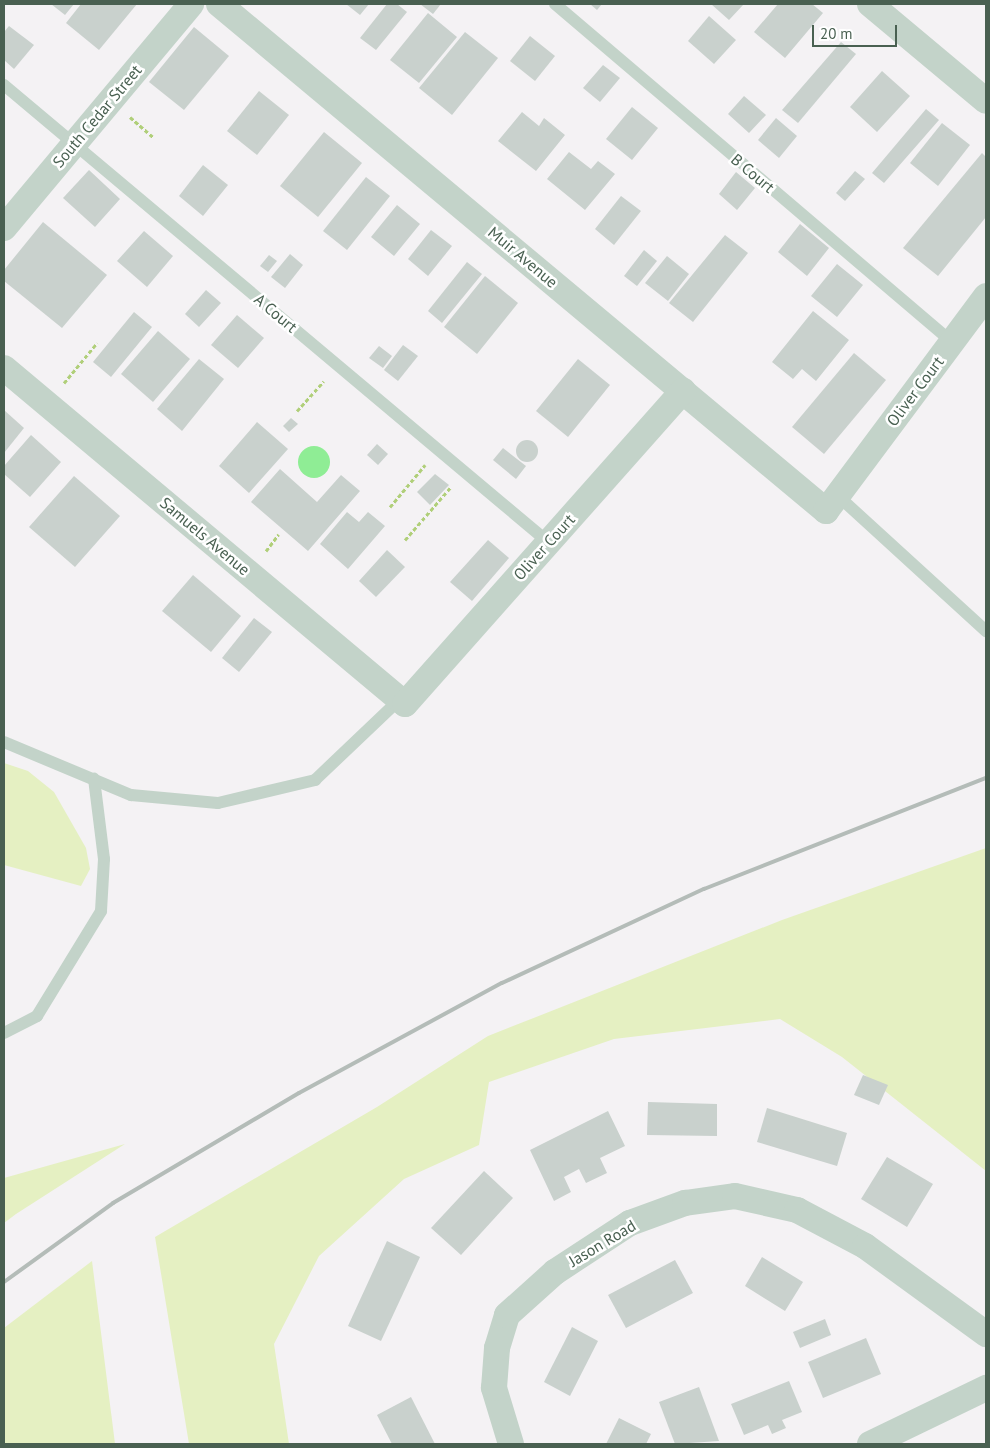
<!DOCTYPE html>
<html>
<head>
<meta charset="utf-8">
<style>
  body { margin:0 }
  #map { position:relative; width:990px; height:1448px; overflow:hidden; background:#f4f2f4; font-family:"PT Sans",sans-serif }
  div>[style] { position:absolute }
  .green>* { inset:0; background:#e5f0c2 }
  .water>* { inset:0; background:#8fed95 }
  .round { border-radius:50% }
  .building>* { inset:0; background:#c9d1cd }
  .path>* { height:3px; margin-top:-1.5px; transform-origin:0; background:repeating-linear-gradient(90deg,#b0cf79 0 4px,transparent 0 6.5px) }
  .service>* { height:12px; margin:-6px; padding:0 6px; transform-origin:6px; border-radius:6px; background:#c3d3c9 }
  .minor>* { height:26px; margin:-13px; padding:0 13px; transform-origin:13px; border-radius:13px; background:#c3d3c9 }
  .rail>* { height:4px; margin:-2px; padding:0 2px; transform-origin:2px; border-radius:2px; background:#b4bcb8 }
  span { translate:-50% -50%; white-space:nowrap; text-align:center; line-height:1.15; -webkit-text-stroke:5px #fff; paint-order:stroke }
  .street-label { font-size:16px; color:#496051 }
  .frame { position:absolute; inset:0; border:5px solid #496051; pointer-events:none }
  .scale { position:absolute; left:812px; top:25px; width:85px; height:22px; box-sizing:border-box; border:2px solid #496051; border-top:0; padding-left:6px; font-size:15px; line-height:18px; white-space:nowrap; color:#496051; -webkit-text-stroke:4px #fff; paint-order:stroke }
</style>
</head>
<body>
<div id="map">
  <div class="green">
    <i style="clip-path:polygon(4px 763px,28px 771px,54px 792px,86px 848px,90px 869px,81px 886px,4px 865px)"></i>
    <i style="clip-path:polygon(986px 848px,986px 1171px,842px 1057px,780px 1019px,614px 1039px,489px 1082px,479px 1145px,404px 1179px,319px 1256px,274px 1344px,289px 1444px,189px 1444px,155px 1237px,377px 1107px,488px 1036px,782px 920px)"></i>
    <i style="clip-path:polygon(125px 1144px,16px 1214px,4px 1223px,4px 1178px)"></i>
    <i style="clip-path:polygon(92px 1261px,115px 1444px,4px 1444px,4px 1328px)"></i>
  </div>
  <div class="water">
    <i class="round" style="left:298px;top:446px;width:32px;height:32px"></i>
  </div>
  <div class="building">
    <i style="clip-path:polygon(51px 4px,74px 4px,65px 15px)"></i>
    <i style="clip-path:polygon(81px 4px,137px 4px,99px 50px,66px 23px)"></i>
    <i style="clip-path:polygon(346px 4px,369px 4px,360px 15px)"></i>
    <i style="clip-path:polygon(387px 4px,397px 4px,407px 12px,376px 50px,360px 38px)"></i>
    <i style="clip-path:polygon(420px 4px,441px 4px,433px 14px)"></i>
    <i style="clip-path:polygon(590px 4px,602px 4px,597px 10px)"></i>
    <i style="clip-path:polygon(711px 4px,744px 4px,729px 20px)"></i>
    <i style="clip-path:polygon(778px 4px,812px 4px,823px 13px,785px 58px,754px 32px)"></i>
    <i style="clip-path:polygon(428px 13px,457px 37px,419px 83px,390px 60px)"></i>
    <i style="clip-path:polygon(709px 16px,736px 40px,714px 64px,688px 41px)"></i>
    <i style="clip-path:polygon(9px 26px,34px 45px,14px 69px,4px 60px,4px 32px)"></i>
    <i style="clip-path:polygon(194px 27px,229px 56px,184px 110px,149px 82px)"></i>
    <i style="clip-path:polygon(465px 32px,498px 58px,452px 115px,419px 88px)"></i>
    <i style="clip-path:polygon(530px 36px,555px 56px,535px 81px,510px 61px)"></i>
    <i style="clip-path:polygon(841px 42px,856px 54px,798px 123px,782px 110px)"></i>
    <i style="clip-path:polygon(603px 65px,620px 78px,600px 102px,583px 88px)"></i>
    <i style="clip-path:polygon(882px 71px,910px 96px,877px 132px,850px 107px)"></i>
    <i style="clip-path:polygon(259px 91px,289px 115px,257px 155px,227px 131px)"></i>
    <i style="clip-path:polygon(744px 96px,766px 115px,749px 133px,728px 114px)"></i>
    <i style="clip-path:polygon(632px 107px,658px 128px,632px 160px,606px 139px)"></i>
    <i style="clip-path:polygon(926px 109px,939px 120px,884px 183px,872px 173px)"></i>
    <i style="clip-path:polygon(522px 112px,539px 126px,544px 118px,565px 135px,536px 171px,498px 141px)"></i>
    <i style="clip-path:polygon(776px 118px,797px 136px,779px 158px,758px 140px)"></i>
    <i style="clip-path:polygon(942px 123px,970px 145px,938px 186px,910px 163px)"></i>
    <i style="clip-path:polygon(324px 132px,362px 163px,318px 217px,280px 186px)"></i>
    <i style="clip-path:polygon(569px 152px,591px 169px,598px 161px,615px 174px,585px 210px,547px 179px)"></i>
    <i style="clip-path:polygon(982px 153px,986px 157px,986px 217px,938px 276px,903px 248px)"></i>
    <i style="clip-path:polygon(203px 165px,228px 185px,203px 216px,179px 196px)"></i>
    <i style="clip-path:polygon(89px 170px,120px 199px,95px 227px,63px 198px)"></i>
    <i style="clip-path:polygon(855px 171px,865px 179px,845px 201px,836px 193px)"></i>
    <i style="clip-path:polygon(736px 172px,755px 188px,737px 210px,719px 194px)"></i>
    <i style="clip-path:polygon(366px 177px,390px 196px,347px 250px,323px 231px)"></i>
    <i style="clip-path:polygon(621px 196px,641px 211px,614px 245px,595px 229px)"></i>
    <i style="clip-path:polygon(397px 205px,420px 224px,394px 256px,371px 237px)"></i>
    <i style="clip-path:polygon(43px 222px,107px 275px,62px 328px,4px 281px,4px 270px)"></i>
    <i style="clip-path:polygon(800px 224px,829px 248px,807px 276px,778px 252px)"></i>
    <i style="clip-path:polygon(431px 230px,452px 246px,428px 276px,408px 259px)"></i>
    <i style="clip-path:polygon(144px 231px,173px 256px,147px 287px,117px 261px)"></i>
    <i style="clip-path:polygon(725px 235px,748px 253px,693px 322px,669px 303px)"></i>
    <i style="clip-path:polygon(644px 250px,657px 261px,637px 286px,624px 276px)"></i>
    <i style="clip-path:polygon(290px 254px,303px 265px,285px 288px,271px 277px)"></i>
    <i style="clip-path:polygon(269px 255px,277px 261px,268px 272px,260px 266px)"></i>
    <i style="clip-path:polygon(667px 256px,689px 274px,668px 301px,645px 283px)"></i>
    <i style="clip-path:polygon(467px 262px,482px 274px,442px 323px,428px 311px)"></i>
    <i style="clip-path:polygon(837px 264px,863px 285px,837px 317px,811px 296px)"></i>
    <i style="clip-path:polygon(485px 276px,518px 303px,477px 354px,444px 327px)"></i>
    <i style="clip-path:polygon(206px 290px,221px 303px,199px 327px,185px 314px)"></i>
    <i style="clip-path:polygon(813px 311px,849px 340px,816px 381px,802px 369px,793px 379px,772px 362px)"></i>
    <i style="clip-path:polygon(134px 312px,152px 327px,111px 377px,93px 362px)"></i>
    <i style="clip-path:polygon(237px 315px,264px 338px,238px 368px,211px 345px)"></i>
    <i style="clip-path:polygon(158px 331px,190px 359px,153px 402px,121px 374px)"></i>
    <i style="clip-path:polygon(403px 345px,418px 356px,398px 381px,384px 370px)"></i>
    <i style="clip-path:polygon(379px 346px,392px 356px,383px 368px,369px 358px)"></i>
    <i style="clip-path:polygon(854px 353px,886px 380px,824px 454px,792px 427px)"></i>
    <i style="clip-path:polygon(199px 359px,224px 379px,182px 431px,157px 409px)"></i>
    <i style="clip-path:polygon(578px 359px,610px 385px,568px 437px,536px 411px)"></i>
    <i style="clip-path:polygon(4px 410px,24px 428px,4px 453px)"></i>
    <i style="clip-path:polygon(291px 418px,298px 424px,289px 432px,283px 426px)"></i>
    <i style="clip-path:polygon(257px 422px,288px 449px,249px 493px,219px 466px)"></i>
    <i style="clip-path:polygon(31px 435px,61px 462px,30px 497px,4px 474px,4px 466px)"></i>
    <i class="round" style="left:516px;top:440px;width:22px;height:22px"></i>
    <i style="clip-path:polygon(377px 444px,388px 454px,378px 465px,367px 455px)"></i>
    <i style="clip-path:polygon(503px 448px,526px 466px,516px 479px,493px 460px)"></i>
    <i style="clip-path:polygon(280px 469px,317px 502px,341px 475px,360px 491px,308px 551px,251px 502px)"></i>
    <i style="clip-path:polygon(435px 474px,449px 485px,430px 505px,417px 492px)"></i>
    <i style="clip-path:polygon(74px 476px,120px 516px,75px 567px,29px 527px)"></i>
    <i style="clip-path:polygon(347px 512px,359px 522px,368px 512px,385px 526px,348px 569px,320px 544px)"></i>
    <i style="clip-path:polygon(488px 540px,509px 558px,472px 601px,450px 582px)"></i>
    <i style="clip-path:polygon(387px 550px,405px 567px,376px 597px,359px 581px)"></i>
    <i style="clip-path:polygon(193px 575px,241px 616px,211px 652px,162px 611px)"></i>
    <i style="clip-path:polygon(254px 618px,272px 632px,239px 672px,222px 658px)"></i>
    <i style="clip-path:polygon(863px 1075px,888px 1085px,879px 1105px,854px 1095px)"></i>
    <i style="clip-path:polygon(648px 1102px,717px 1104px,717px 1136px,647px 1135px)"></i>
    <i style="clip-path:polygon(767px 1108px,847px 1133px,837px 1166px,757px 1142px)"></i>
    <i style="clip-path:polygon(608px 1111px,625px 1146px,600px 1158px,607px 1173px,586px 1183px,579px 1169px,564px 1177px,571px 1192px,554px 1201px,530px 1150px)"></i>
    <i style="clip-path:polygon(887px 1157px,933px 1184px,907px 1227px,861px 1199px)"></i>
    <i style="clip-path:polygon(484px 1171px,513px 1198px,461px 1255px,431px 1228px)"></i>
    <i style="clip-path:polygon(387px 1241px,420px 1257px,381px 1341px,348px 1326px)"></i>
    <i style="clip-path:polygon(762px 1257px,803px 1282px,785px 1311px,745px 1286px)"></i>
    <i style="clip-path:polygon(675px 1260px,693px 1293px,626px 1328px,608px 1295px)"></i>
    <i style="clip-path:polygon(825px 1319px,831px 1335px,800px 1348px,793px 1332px)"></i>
    <i style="clip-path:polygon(572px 1327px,598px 1341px,570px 1396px,544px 1382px)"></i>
    <i style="clip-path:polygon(866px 1338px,881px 1374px,823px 1398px,808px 1362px)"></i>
    <i style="clip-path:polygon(789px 1381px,802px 1412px,782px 1420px,786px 1428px,772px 1434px,768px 1425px,744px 1435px,731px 1404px)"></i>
    <i style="clip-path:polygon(699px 1387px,719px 1441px,675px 1444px,659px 1402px)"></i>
    <i style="clip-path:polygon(411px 1397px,435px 1444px,392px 1444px,377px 1415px)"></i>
    <i style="clip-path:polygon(619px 1418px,651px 1434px,646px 1444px,606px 1444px)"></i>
  </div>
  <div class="path">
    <i style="left:130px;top:117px;width:32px;rotate:41deg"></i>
    <i style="left:64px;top:383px;width:52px;rotate:-50.5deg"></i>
    <i style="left:297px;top:411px;width:40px;rotate:-48deg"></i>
    <i style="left:390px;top:507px;width:55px;rotate:-50.2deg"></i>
    <i style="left:405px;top:540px;width:69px;rotate:-49.1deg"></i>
    <i style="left:266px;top:551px;width:21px;rotate:-53deg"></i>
  </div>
  <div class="service">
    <i style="left:555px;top:4px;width:521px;rotate:40.41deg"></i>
    <i style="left:4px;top:85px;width:710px;rotate:40.03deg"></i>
    <i style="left:837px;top:495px;width:202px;rotate:42.4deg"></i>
    <i style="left:4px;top:742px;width:138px;rotate:22.7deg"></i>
    <i style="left:131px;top:795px;width:87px;rotate:5.3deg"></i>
    <i style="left:218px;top:803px;width:100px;rotate:-13.3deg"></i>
    <i style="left:315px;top:780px;width:117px;rotate:-43.6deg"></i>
    <i style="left:4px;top:1033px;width:37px;rotate:-27deg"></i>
    <i style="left:37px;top:1016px;width:123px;rotate:-58.6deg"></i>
    <i style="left:101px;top:911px;width:52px;rotate:-86.7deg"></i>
    <i style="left:104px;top:859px;width:81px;rotate:-97.1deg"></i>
  </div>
  <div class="minor">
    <i style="left:219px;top:4px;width:791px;rotate:39.87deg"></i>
    <i style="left:826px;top:511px;width:268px;rotate:-53.3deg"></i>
    <i style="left:870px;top:4px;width:151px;rotate:39.9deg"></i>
    <i style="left:4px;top:228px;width:292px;rotate:-50.1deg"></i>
    <i style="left:4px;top:368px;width:523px;rotate:39.96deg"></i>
    <i style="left:405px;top:704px;width:419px;rotate:-48.4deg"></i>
    <i style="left:511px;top:1444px;width:59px;rotate:-106.9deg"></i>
    <i style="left:494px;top:1388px;width:40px;rotate:-85.7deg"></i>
    <i style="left:497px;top:1348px;width:34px;rotate:-73deg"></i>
    <i style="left:507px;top:1315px;width:64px;rotate:-41.9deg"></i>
    <i style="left:555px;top:1272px;width:90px;rotate:-33.2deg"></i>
    <i style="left:630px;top:1223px;width:59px;rotate:-20deg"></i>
    <i style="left:685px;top:1203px;width:50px;rotate:-8deg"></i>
    <i style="left:735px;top:1196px;width:64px;rotate:12.7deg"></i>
    <i style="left:797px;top:1210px;width:77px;rotate:27.9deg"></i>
    <i style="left:865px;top:1246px;width:150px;rotate:36deg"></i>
    <i style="left:870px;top:1444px;width:129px;rotate:-25.8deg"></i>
  </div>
  <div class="rail">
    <i style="left:4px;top:1282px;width:135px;rotate:-35.9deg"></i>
    <i style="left:113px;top:1203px;width:216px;rotate:-30.6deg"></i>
    <i style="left:299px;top:1093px;width:231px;rotate:-28.5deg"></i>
    <i style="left:502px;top:983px;width:223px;rotate:-25deg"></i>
    <i style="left:704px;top:889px;width:303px;rotate:-21.5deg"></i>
  </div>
  <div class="street-label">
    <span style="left:97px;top:116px;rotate:-50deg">South Cedar Street</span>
    <span style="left:753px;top:173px;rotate:40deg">B Court</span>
    <span style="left:523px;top:257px;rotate:40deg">Muir Avenue</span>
    <span style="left:276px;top:313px;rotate:40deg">A Court</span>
    <span style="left:915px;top:391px;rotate:-53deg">Oliver Court</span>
    <span style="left:205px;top:536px;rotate:40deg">Samuels Avenue</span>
    <span style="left:544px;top:547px;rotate:-48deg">Oliver Court</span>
    <span style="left:602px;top:1243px;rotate:-31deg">Jason Road</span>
  </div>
  <div class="frame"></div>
  <div class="scale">20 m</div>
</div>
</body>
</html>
